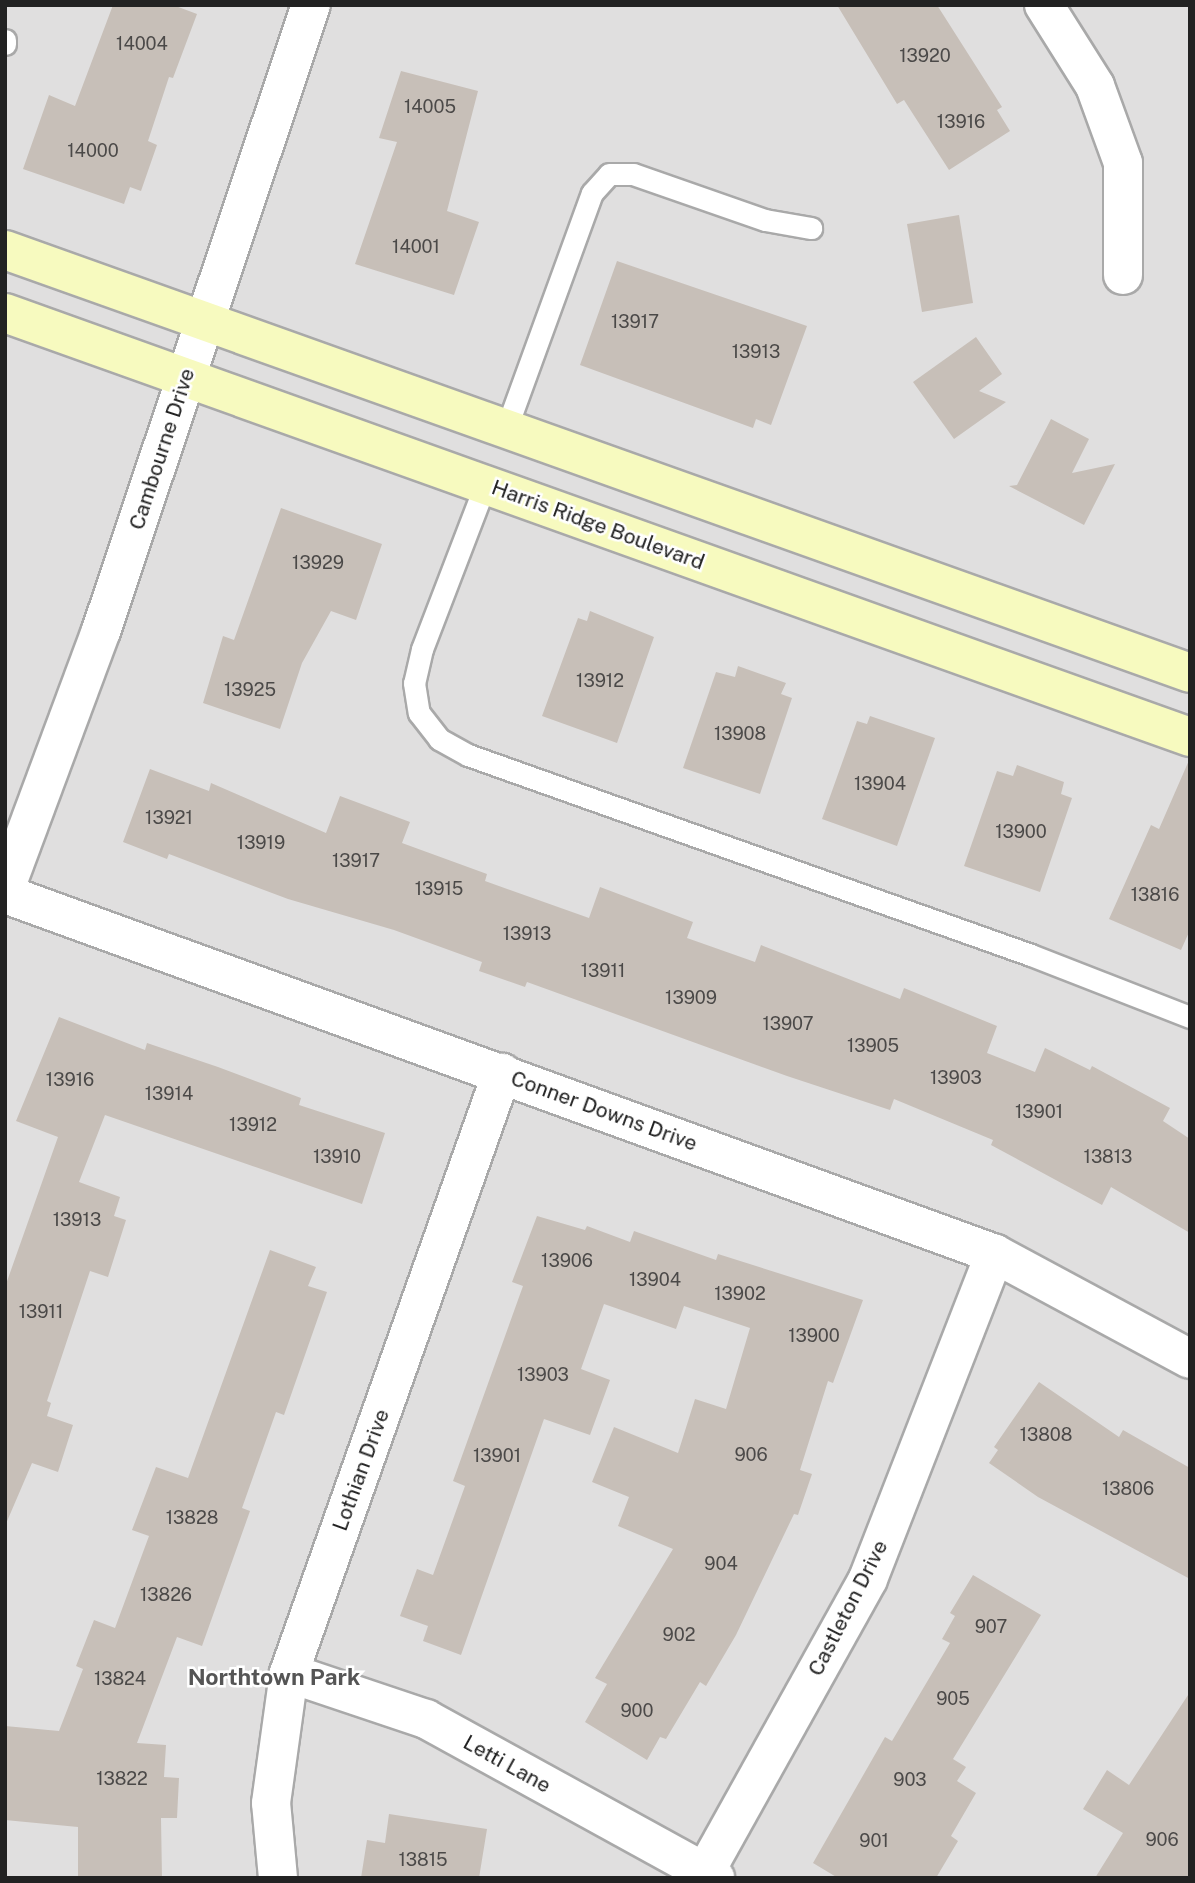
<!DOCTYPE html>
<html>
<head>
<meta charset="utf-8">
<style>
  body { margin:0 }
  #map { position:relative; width:1195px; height:1883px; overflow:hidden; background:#f2efe9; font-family:"Public Sans",sans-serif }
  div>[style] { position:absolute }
  .residential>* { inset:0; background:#e0dfdf }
  .building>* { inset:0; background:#c7bfb8 }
  .roads { filter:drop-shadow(2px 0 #a9a9a9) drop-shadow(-2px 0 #a9a9a9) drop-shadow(0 2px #a9a9a9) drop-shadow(0 -2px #a9a9a9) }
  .lane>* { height:21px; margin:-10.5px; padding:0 10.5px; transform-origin:10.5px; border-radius:10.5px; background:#fff }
  .street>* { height:38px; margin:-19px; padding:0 19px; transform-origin:19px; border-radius:19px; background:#fff }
  .secondary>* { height:38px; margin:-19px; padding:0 19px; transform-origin:19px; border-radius:19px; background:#f7fabf }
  span { translate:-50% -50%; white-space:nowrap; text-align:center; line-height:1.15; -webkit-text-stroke:5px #fff; paint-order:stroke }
  .number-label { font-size:18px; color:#4b4948 }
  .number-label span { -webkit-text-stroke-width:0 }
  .street-label { font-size:21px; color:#222 }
  .neighbourhood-label { font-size:23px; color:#555; font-weight:700 }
  .frame { position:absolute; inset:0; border:7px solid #222; pointer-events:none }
</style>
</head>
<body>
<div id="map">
  <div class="residential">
    <i style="clip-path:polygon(5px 5px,1190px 5px,1190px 1878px,5px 1878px)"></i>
  </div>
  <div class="building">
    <i style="clip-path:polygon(113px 5px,173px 5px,197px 14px,173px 78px,169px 77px,148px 141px,157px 145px,141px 191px,130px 187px,124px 204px,23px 169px,49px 95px,75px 106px)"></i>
    <i style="clip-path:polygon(837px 5px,937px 5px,1002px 107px,997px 110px,1010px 131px,949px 170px,904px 100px,897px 104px)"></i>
    <i style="clip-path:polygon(401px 71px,478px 91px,447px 211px,479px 222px,454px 295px,355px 264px,397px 142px,379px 138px)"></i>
    <i style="clip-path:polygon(959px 215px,973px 303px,922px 312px,907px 224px)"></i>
    <i style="clip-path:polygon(617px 261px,807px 326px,771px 425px,756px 419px,753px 428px,580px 365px)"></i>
    <i style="clip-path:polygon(976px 337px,1002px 374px,979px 391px,1006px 402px,954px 439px,913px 382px)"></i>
    <i style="clip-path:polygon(1051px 419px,1089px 439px,1072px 473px,1115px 464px,1084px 525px,1009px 486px,1017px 485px)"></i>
    <i style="clip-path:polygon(281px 508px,382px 544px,356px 620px,331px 611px,302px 663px,280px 729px,203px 703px,223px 636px,234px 640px)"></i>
    <i style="clip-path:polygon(590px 611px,654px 637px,617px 743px,542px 716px,578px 618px,587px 621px)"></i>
    <i style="clip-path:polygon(738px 666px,786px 683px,781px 694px,792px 698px,760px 794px,683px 768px,716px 672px,735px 677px)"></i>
    <i style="clip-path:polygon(870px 716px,935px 738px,897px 846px,822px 819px,857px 721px,867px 724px)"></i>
    <i style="clip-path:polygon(1190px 758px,1190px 930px,1181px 950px,1109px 919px,1151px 825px,1159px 829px)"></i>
    <i style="clip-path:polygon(1017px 765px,1064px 782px,1061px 794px,1072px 798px,1040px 892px,964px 866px,997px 771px,1013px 776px)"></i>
    <i style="clip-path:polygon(150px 769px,209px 791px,211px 783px,326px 833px,340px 796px,410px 822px,402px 843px,487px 874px,485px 881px,589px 918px,600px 887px,693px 922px,687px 938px,755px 962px,761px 945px,900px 999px,904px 988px,997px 1026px,987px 1053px,1035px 1072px,1045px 1048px,1090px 1070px,1092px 1066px,1170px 1108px,1163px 1121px,1190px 1139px,1190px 1233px,1111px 1187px,1102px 1205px,991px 1145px,993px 1140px,894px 1099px,890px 1110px,787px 1076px,527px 982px,525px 987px,479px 971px,482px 962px,394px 930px,288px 899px,169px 854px,167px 859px,123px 842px)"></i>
    <i style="clip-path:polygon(59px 1017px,145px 1050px,147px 1043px,218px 1067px,301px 1098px,299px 1105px,385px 1133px,362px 1204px,105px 1115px,79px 1182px,120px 1197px,114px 1216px,126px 1220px,108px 1277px,90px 1271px,47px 1401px,51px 1403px,47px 1416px,73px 1425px,58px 1472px,32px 1463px,5px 1526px,5px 1287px,58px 1137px,16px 1121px)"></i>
    <i style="clip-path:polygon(537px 1216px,585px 1230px,587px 1226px,630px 1242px,634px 1231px,716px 1260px,718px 1254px,863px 1300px,833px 1383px,828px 1381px,800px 1470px,812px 1474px,798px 1515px,794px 1514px,736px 1635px,706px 1686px,700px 1682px,666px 1739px,660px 1737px,647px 1760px,585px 1722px,607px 1684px,595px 1678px,673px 1549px,618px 1526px,629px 1497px,592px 1482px,614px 1427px,678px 1453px,695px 1399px,726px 1409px,750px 1328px,684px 1306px,676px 1329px,604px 1304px,581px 1369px,610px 1380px,590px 1435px,544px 1419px,461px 1655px,423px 1641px,428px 1626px,400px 1616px,417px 1569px,433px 1575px,465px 1486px,453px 1481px,523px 1286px,512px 1282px)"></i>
    <i style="clip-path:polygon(270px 1250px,316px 1267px,308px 1286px,327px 1292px,284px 1415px,276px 1412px,242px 1508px,250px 1511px,202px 1646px,177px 1637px,137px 1743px,166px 1745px,164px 1777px,179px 1778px,177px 1818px,161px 1818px,162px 1878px,78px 1878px,78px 1827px,5px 1820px,5px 1726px,59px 1731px,83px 1669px,76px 1666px,94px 1620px,115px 1628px,149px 1536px,132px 1530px,156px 1467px,188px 1478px)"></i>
    <i style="clip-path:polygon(1039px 1382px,1119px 1437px,1123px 1430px,1190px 1468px,1190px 1579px,1038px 1497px,989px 1463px,998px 1450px,994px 1447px)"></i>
    <i style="clip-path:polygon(973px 1575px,1041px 1615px,953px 1759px,966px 1767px,957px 1781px,976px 1793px,951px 1836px,958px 1841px,936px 1878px,838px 1878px,813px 1863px,885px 1737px,892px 1741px,950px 1643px,942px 1639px,955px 1616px,950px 1613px)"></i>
    <i style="clip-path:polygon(1190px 1692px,1190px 1878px,1095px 1878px,1123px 1833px,1083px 1809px,1107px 1770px,1129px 1785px)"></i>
    <i style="clip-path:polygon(389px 1814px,487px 1829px,479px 1878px,361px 1878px,367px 1840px,385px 1843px)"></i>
  </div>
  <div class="roads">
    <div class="lane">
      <i style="left:5px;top:40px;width:4px;rotate:90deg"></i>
      <i style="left:506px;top:429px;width:251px;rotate:-70deg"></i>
      <i style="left:592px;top:193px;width:25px;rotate:-48deg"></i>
      <i style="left:609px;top:174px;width:24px"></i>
      <i style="left:633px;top:174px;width:140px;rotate:19.2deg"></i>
      <i style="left:765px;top:220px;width:47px;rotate:9.9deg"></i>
      <i style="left:485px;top:485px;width:176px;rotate:111deg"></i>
      <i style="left:422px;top:649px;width:35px;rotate:103deg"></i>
      <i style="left:414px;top:683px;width:30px;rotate:81deg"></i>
      <i style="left:419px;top:713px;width:33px;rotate:52deg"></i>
      <i style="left:439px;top:739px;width:33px;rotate:29deg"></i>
      <i style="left:468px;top:755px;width:597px;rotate:19.56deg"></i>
      <i style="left:1031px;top:955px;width:171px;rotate:21.3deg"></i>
    </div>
    <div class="street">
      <i style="left:1044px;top:5px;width:96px;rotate:57.8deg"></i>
      <i style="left:1095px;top:86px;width:82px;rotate:70deg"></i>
      <i style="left:1123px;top:163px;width:112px;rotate:90deg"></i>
      <i style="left:5px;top:889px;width:275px;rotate:-69.6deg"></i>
      <i style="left:101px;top:631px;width:660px;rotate:-71.46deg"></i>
      <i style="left:5px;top:894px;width:1053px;rotate:19.98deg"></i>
      <i style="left:995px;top:1254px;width:221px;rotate:28.3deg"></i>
      <i style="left:289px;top:1673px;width:145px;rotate:18.6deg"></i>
      <i style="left:426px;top:1719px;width:330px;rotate:28.8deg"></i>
      <i style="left:705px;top:1872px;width:335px;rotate:-60.9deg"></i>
      <i style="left:868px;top:1579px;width:349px;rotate:-68.7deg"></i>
      <i style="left:278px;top:1878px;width:75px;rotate:-95.3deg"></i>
      <i style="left:271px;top:1803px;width:131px;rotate:-82.1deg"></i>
      <i style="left:289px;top:1673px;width:637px;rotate:-70.46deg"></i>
    </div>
    <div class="secondary">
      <i style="left:5px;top:250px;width:1258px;rotate:19.64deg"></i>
      <i style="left:5px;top:313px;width:1259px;rotate:19.69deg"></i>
    </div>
  </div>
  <div class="number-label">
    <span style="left:142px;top:44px">14004</span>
    <span style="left:925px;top:56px">13920</span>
    <span style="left:430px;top:107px">14005</span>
    <span style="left:961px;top:122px">13916</span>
    <span style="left:93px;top:151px">14000</span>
    <span style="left:416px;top:247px">14001</span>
    <span style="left:635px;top:322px">13917</span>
    <span style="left:756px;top:352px">13913</span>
    <span style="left:318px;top:563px">13929</span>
    <span style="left:600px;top:681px">13912</span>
    <span style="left:250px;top:690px">13925</span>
    <span style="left:740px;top:734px">13908</span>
    <span style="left:880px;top:784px">13904</span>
    <span style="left:169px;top:818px">13921</span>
    <span style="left:1021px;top:832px">13900</span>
    <span style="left:261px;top:843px">13919</span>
    <span style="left:356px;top:861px">13917</span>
    <span style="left:439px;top:889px">13915</span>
    <span style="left:1155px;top:895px">13816</span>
    <span style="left:527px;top:934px">13913</span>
    <span style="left:603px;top:971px">13911</span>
    <span style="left:691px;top:998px">13909</span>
    <span style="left:788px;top:1024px">13907</span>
    <span style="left:873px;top:1046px">13905</span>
    <span style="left:956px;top:1078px">13903</span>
    <span style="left:70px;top:1080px">13916</span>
    <span style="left:169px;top:1094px">13914</span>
    <span style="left:1039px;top:1112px">13901</span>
    <span style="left:253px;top:1125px">13912</span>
    <span style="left:337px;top:1157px">13910</span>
    <span style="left:1108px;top:1157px">13813</span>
    <span style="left:77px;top:1220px">13913</span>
    <span style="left:567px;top:1261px">13906</span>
    <span style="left:655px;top:1280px">13904</span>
    <span style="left:740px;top:1294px">13902</span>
    <span style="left:41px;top:1312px">13911</span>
    <span style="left:814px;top:1336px">13900</span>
    <span style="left:543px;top:1375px">13903</span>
    <span style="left:1046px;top:1435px">13808</span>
    <span style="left:751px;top:1455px">906</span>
    <span style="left:497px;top:1456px">13901</span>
    <span style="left:1128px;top:1489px">13806</span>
    <span style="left:192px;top:1518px">13828</span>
    <span style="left:721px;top:1564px">904</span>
    <span style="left:166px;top:1595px">13826</span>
    <span style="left:991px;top:1627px">907</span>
    <span style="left:679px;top:1635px">902</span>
    <span style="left:120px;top:1679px">13824</span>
    <span style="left:953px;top:1699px">905</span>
    <span style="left:637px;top:1711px">900</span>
    <span style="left:122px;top:1779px">13822</span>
    <span style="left:910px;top:1780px">903</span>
    <span style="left:1162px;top:1840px">906</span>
    <span style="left:874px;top:1841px">901</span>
    <span style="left:423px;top:1860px">13815</span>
  </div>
  <div class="street-label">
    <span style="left:162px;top:449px;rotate:-72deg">Cambourne Drive</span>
    <span style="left:598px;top:525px;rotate:20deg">Harris Ridge Boulevard</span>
    <span style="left:604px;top:1111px;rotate:20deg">Conner Downs Drive</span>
    <span style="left:361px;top:1470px;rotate:-70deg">Lothian Drive</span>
    <span style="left:848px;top:1608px;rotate:-63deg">Castleton Drive</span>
    <span style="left:507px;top:1764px;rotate:29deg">Letti Lane</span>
  </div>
  <div class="neighbourhood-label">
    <span style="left:274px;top:1677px">Northtown Park</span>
  </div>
  <div class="frame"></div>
</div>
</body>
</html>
